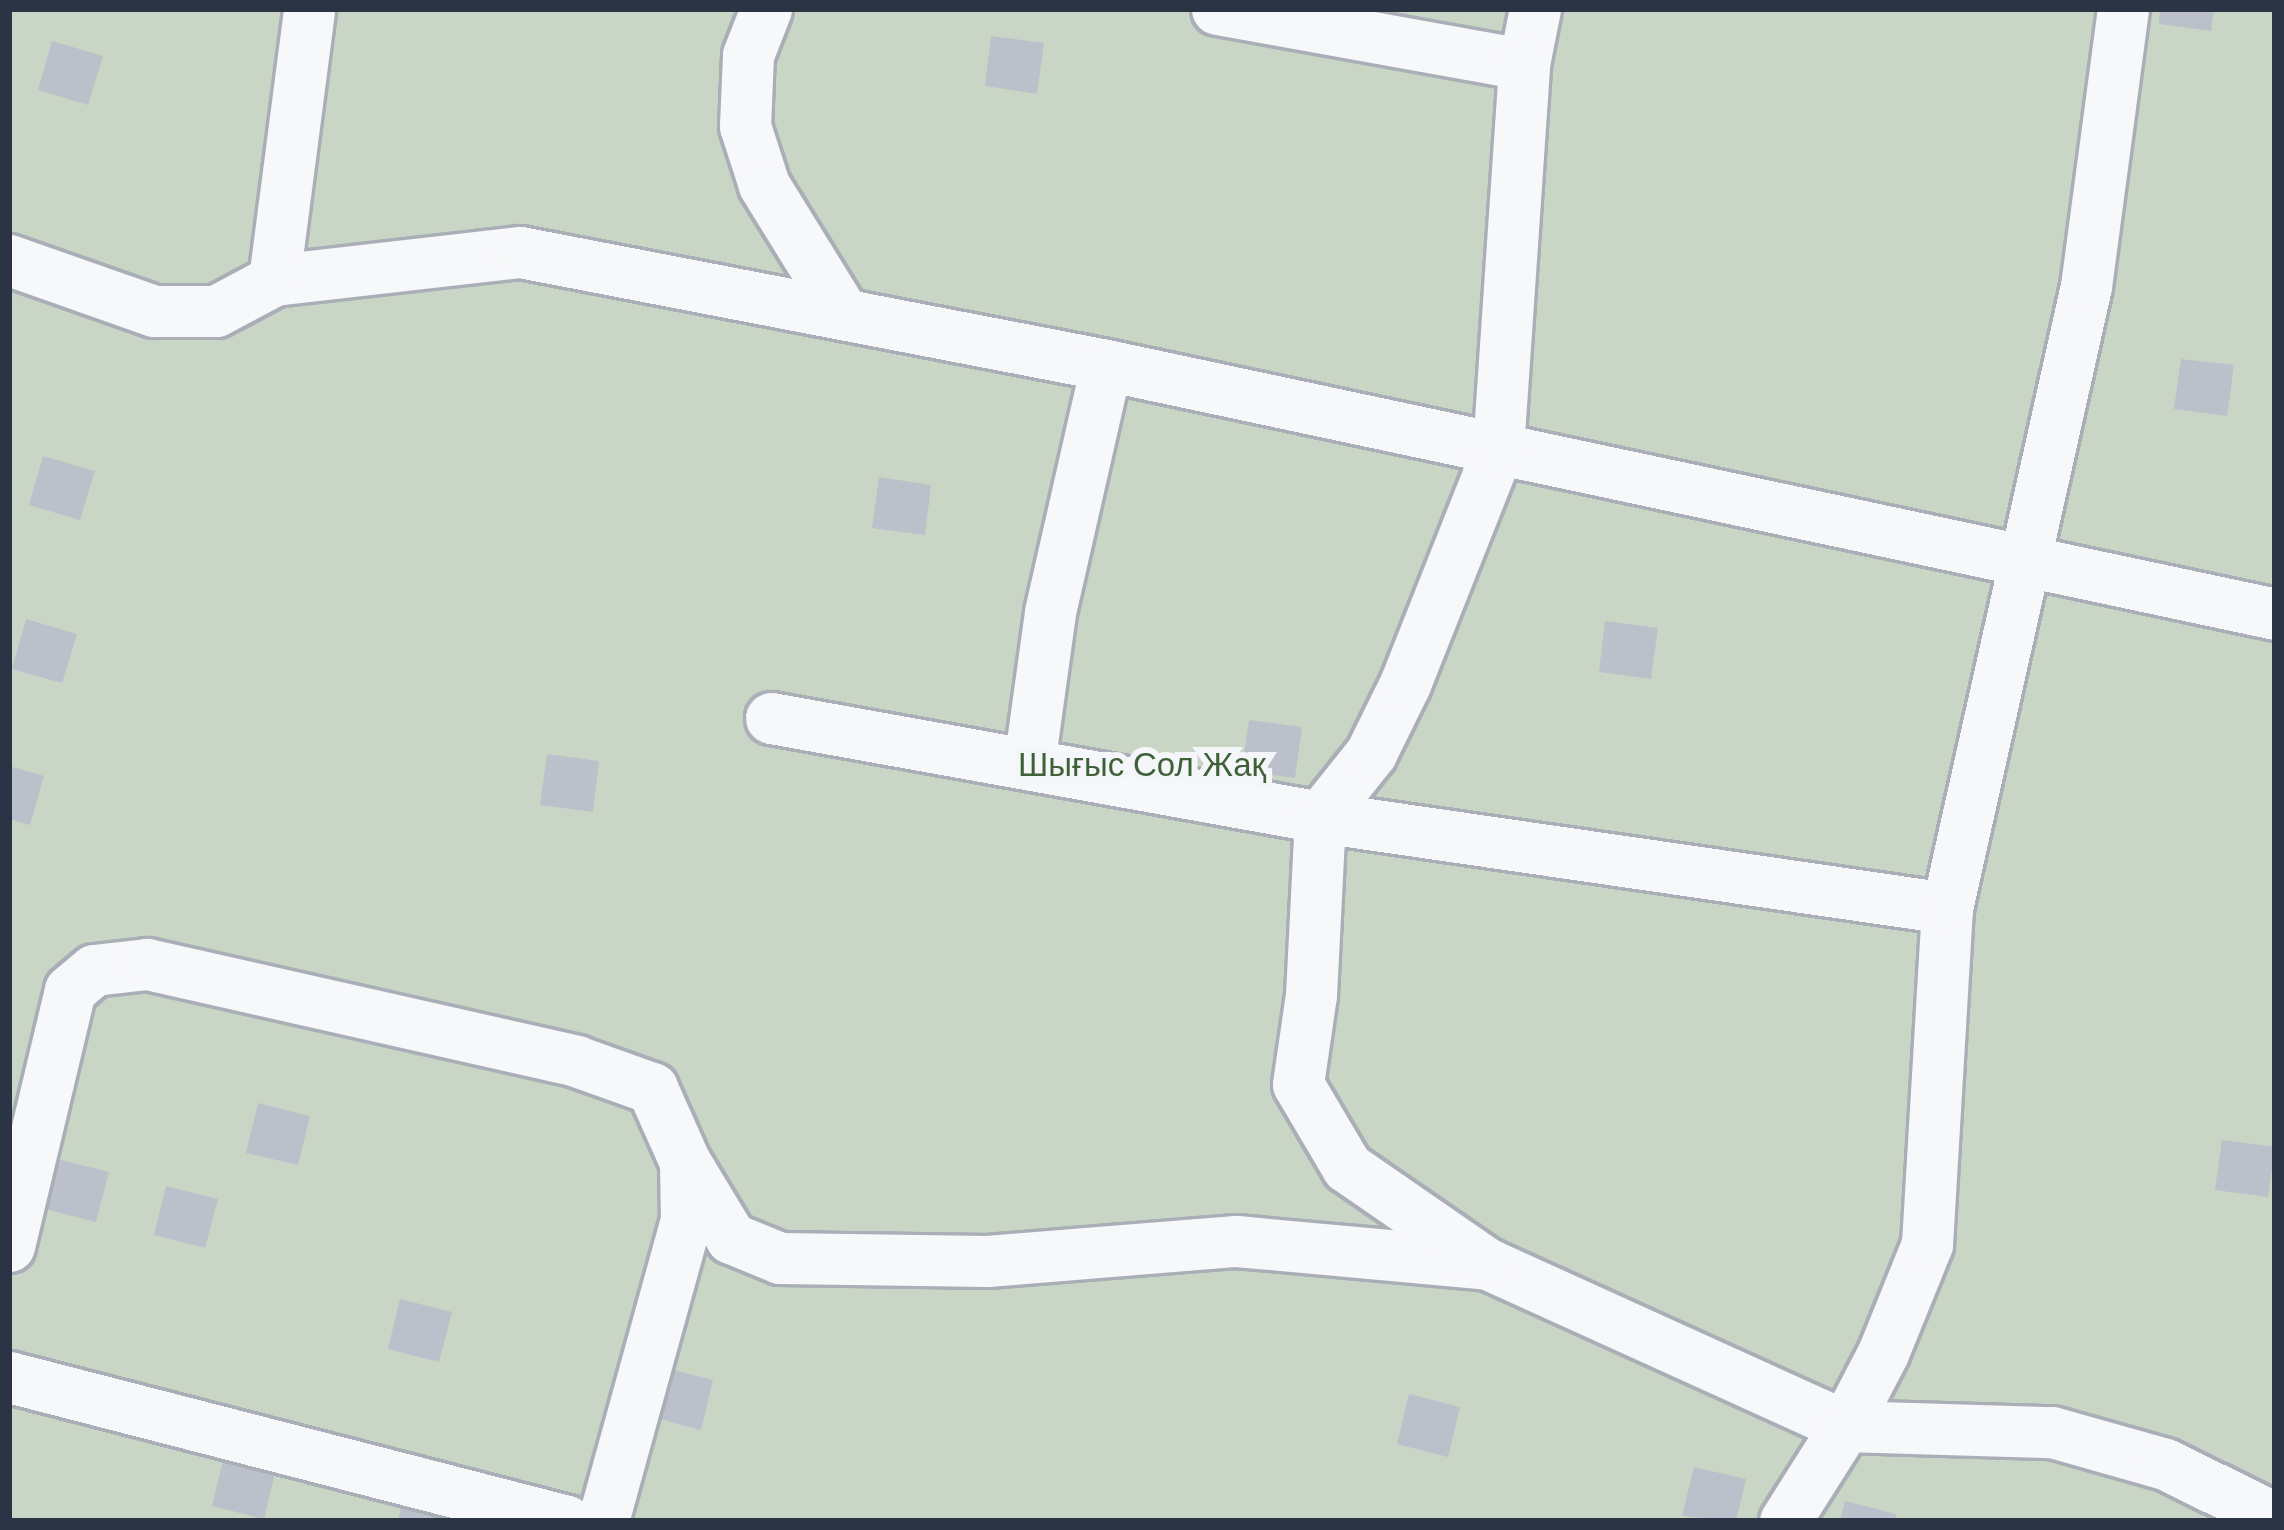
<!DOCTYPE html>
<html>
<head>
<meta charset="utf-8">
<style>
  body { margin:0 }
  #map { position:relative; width:2284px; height:1530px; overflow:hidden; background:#e4e7ec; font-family:"DM Sans",sans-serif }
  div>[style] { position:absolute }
  .green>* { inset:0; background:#c9d6c5 }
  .building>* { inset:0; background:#bbc0ca }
  .roads { filter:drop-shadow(3px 0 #a9aeb7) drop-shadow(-3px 0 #a9aeb7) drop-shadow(0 3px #a9aeb7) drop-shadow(0 -3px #a9aeb7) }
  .minor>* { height:51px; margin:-25.5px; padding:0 25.5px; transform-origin:25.5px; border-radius:25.5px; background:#f7f8fa }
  span { translate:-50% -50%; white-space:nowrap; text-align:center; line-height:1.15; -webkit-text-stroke:12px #f4f6f9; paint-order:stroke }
  .park-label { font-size:33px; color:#3f6138 }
  .frame { position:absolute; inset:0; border:12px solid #2b3445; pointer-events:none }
</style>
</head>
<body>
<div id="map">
  <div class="green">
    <i style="clip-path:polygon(9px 9px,2275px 9px,2275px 1521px,9px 1521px)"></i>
  </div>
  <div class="building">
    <i style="clip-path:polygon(2160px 9px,2214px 9px,2211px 31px,2159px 24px)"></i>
    <i style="clip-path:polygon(991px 36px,1044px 43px,1037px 94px,985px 86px)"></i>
    <i style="clip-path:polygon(52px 41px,103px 56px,88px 105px,38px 90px)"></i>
    <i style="clip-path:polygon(2181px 359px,2234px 365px,2227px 416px,2174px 409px)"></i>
    <i style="clip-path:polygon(43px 456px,95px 471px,80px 520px,29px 505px)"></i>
    <i style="clip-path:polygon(879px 477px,931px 485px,925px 535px,872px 528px)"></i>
    <i style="clip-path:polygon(26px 619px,77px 634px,62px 683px,12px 669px)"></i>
    <i style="clip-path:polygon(1605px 621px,1658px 628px,1651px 679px,1599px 672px)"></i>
    <i style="clip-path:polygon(1249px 720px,1302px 727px,1295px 778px,1242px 771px)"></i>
    <i style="clip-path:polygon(547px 754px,599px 761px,593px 812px,540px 805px)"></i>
    <i style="clip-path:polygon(9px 766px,44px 776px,30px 825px,9px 819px)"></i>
    <i style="clip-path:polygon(258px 1103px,310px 1116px,298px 1165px,246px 1153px)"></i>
    <i style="clip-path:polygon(2222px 1140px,2275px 1147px,2268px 1197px,2215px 1190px)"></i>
    <i style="clip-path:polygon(57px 1159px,109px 1172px,96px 1222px,45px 1209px)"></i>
    <i style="clip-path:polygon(166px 1186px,218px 1199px,205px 1248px,154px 1235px)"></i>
    <i style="clip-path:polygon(400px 1299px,452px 1312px,439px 1362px,388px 1349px)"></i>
    <i style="clip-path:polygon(661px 1367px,713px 1380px,701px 1430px,649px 1416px)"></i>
    <i style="clip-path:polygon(1409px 1394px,1460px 1407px,1448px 1457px,1397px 1444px)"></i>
    <i style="clip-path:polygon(224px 1456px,276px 1469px,264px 1519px,212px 1506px)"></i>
    <i style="clip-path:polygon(1694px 1467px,1746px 1479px,1736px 1521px,1682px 1516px)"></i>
    <i style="clip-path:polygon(1845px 1501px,1896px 1514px,1895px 1521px,1840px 1521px)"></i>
    <i style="clip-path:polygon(402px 1503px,454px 1516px,453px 1521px,398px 1521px)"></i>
  </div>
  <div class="roads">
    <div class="minor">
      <i style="left:766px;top:9px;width:49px;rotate:111.4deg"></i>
      <i style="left:748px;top:55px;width:71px;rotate:92.4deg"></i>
      <i style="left:745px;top:126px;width:62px;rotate:72.1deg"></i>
      <i style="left:764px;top:185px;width:150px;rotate:58.3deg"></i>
      <i style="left:1217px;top:9px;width:312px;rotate:10.2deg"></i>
      <i style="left:1524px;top:64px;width:56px;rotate:-78.7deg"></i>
      <i style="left:9px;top:260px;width:154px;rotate:19.4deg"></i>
      <i style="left:154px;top:311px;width:62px"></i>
      <i style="left:216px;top:311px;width:66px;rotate:-28.1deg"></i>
      <i style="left:274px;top:280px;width:248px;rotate:-6.5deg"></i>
      <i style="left:520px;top:252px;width:597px;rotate:10.91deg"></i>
      <i style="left:1106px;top:365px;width:1195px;rotate:12.02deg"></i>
      <i style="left:274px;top:280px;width:273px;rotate:-82.6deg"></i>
      <i style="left:771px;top:718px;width:558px;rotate:10.22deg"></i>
      <i style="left:1320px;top:817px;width:634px;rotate:8.26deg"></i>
      <i style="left:1029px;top:764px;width:153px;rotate:-82.1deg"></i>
      <i style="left:1050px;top:612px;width:253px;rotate:-77.2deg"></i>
      <i style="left:9px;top:1246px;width:263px;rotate:-76.6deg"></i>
      <i style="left:70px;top:990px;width:31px;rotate:-40deg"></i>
      <i style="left:94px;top:970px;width:53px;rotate:-6.5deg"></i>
      <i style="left:147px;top:964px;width:440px;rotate:12.7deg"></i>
      <i style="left:576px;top:1061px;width:81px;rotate:19.6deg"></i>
      <i style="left:652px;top:1088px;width:81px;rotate:66deg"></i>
      <i style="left:685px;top:1162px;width:89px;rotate:58.8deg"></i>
      <i style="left:731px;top:1238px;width:53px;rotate:22.2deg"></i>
      <i style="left:780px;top:1258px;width:207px;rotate:0.8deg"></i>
      <i style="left:987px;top:1261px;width:250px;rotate:-4.6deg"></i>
      <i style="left:1236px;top:1241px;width:253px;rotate:5.2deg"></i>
      <i style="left:1488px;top:1264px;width:392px;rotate:24.4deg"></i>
      <i style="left:1845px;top:1426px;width:82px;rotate:-62.5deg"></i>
      <i style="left:1883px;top:1353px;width:118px;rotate:-68deg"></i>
      <i style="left:1927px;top:1244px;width:337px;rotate:-86.6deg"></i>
      <i style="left:1947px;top:908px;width:637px;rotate:-77.4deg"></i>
      <i style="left:2086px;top:286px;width:279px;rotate:-82.4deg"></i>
      <i style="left:1486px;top:1263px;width:169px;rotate:-145.4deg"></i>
      <i style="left:1347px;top:1167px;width:96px;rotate:-120.6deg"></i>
      <i style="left:1298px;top:1084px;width:90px;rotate:-81.7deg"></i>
      <i style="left:1311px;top:995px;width:178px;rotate:-87.1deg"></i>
      <i style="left:1320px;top:817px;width:82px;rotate:-51.4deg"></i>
      <i style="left:1371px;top:753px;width:77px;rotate:-63.8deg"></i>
      <i style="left:1405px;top:684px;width:253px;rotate:-68.4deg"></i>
      <i style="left:1498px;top:449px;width:386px;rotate:-86.1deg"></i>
      <i style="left:9px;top:1377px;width:576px;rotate:14.47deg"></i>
      <i style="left:603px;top:1521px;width:312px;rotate:-74.6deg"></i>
      <i style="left:686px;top:1220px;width:58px;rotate:-91deg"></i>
      <i style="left:1785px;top:1521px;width:112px;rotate:-57.7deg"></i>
      <i style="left:1845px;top:1426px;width:207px;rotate:1.7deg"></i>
      <i style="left:2052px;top:1432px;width:117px;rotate:15.8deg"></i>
      <i style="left:2165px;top:1464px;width:123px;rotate:26.1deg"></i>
    </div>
  </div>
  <div class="park-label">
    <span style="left:1142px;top:765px">Шығыс Сол Жақ</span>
  </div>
  <div class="frame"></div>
</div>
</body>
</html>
